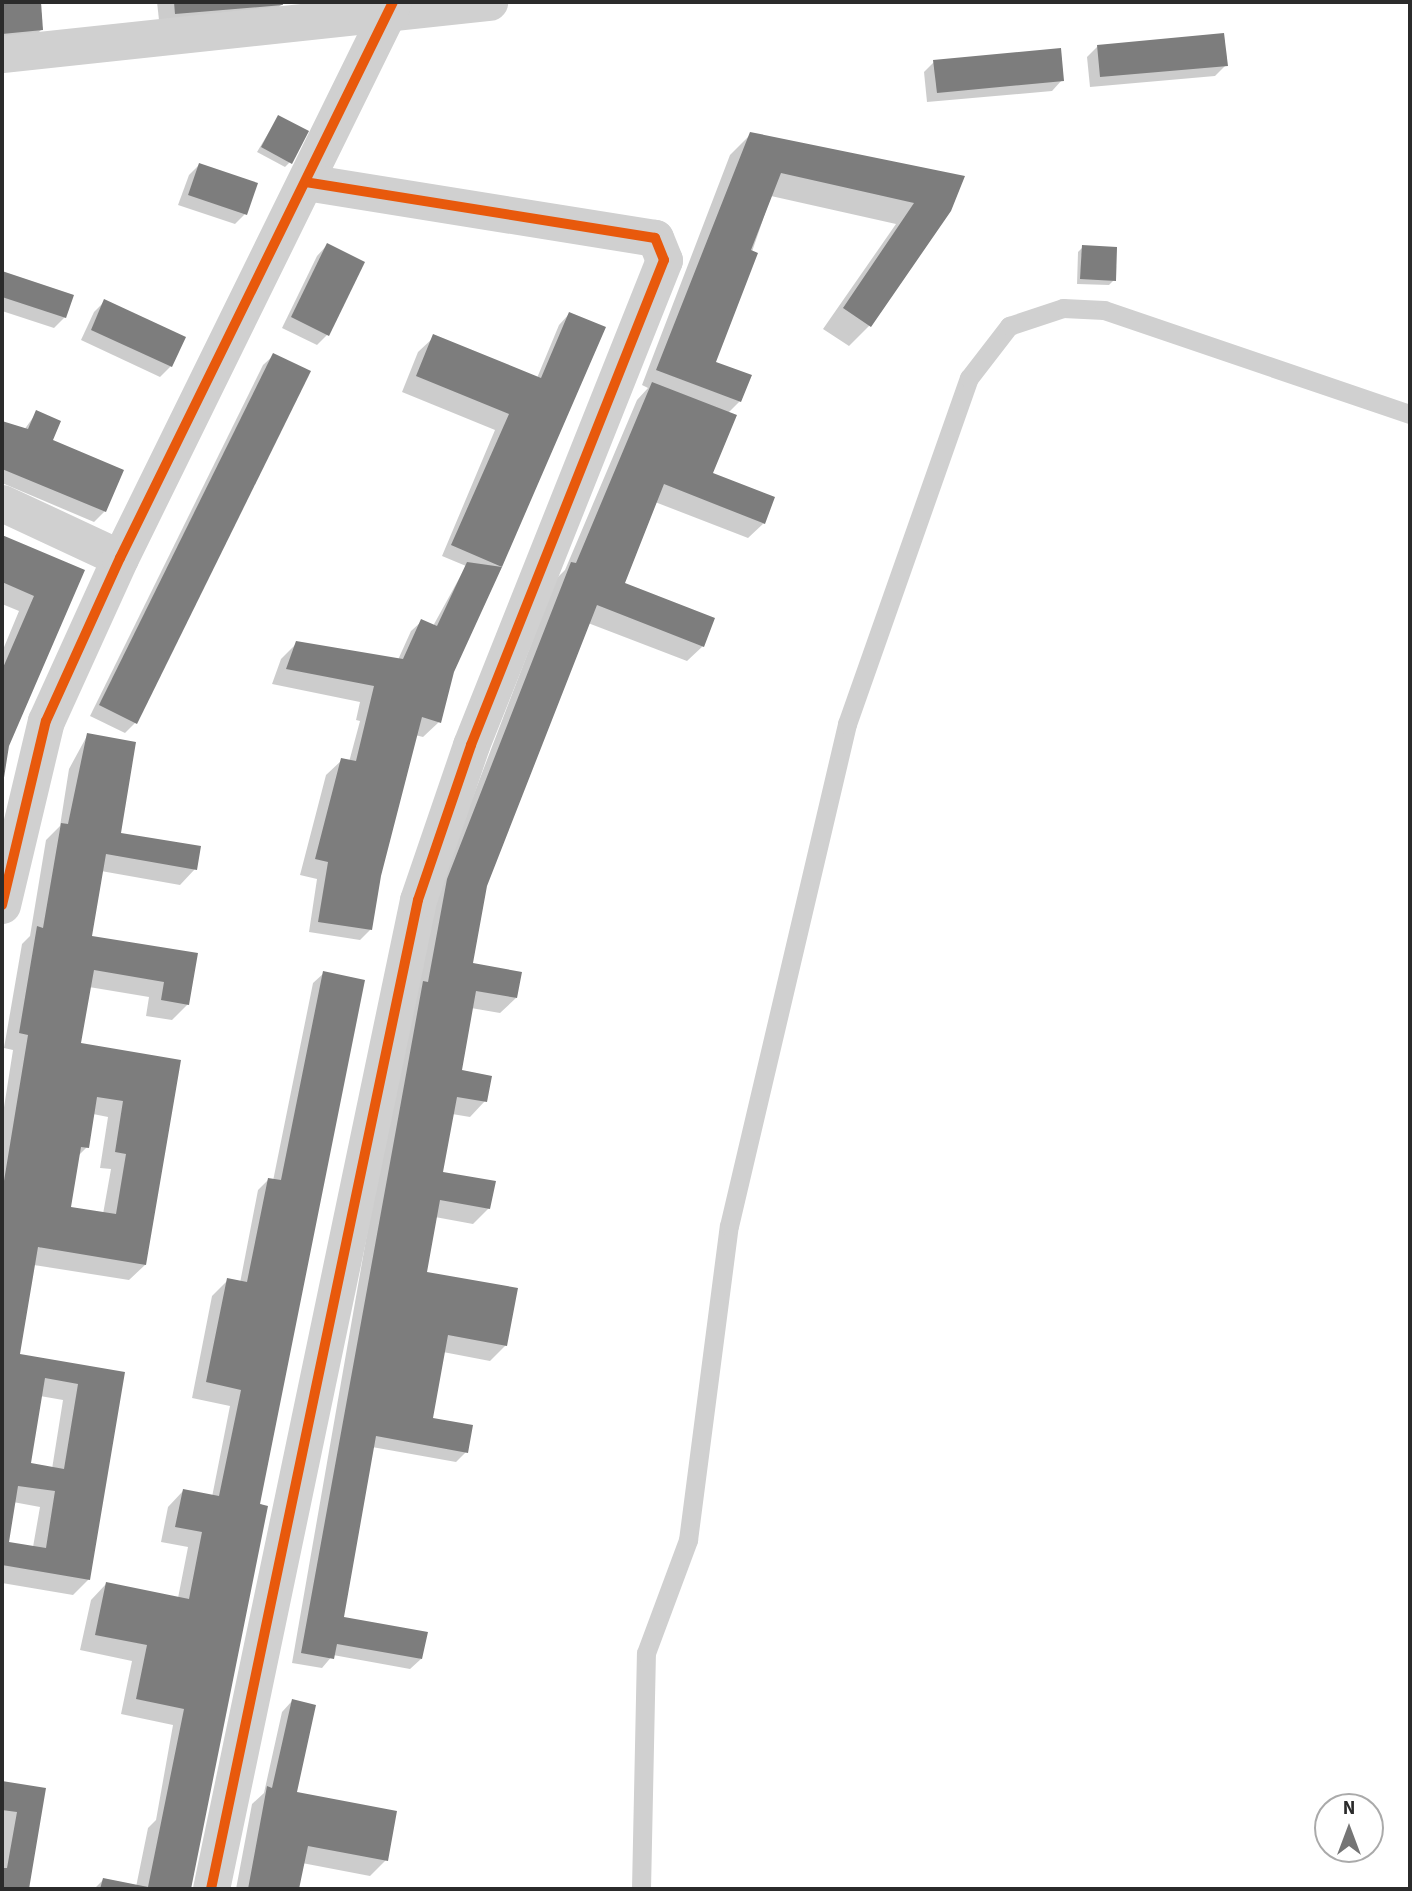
<!DOCTYPE html>
<html>
<head>
<meta charset="utf-8">
<style>
  body { margin:0 }
  #map { position:relative; width:1412px; height:1891px; overflow:hidden; background:#fff; font-family:"Source Sans 3",sans-serif }
  div>[style] { position:absolute }
  .shadow>* { inset:0; background:#0003 }
  .building>* { inset:0; background:#7d7d7d }
  .service>* { height:19px; margin:-9.5px; padding:0 9.5px; transform-origin:9.5px; border-radius:9.5px; background:#d0d0d0 }
  .minor>* { height:37px; margin:-18.5px; padding:0 18.5px; transform-origin:18.5px; border-radius:18.5px; background:#d0d0d0 }
  .cycleway>* { height:10px; margin:-5px; padding:0 5px; transform-origin:5px; border-radius:5px; background:#e8590c }
  span { translate:-50% -50%; white-space:nowrap; text-align:center; line-height:1.15; -webkit-text-stroke:7px #fff; paint-order:stroke }
  .frame { position:absolute; inset:0; border:4px solid #2b2b2b; pointer-events:none }
  .north { position:absolute; left:1314px; top:1793px; width:70px; height:70px; box-sizing:border-box; background:#fff; border:2px solid #aaa; border-radius:50%; rotate:0deg; font-size:19px; font-weight:700; line-height:28px; text-align:center; color:#2b2b2b }
  .north::after { content:''; display:block; margin:auto; width:24px; height:32px; background:#757575; clip-path:polygon(50% 0,100% 100%,50% 72%,0 100%) }
</style>
</head>
<body>
<div id="map">
  <div class="shadow">
    <i style="clip-path:polygon(39px 2px,42px 29px,31px 40px,2px 42px,2px 4px)"></i>
    <i style="clip-path:polygon(157px 2px,281px 2px,281px 5px,265px 21px,160px 29px)"></i>
    <i style="clip-path:polygon(1098px 46px,1226px 65px,1215px 76px,1090px 87px,1087px 57px)"></i>
    <i style="clip-path:polygon(934px 62px,1062px 80px,1052px 91px,927px 102px,924px 72px)"></i>
    <i style="clip-path:polygon(278px 117px,290px 162px,285px 167px,257px 152px)"></i>
    <i style="clip-path:polygon(751px 134px,963px 177px,869px 326px,849px 346px,823px 329px,896px 224px,771px 196px,714px 363px,740px 401px,728px 413px,711px 474px,764px 523px,748px 538px,655px 502px,623px 584px,703px 646px,687px 661px,588px 623px,485px 885px,471px 965px,516px 998px,500px 1013px,471px 1008px,460px 1072px,485px 1101px,470px 1117px,452px 1114px,441px 1173px,489px 1208px,473px 1224px,435px 1217px,425px 1274px,506px 1345px,490px 1361px,443px 1352px,431px 1419px,466px 1452px,456px 1462px,372px 1447px,342px 1618px,421px 1659px,410px 1669px,333px 1655px,322px 1668px,292px 1663px,408px 999px,437px 891px,556px 579px,565px 570px,637px 400px,648px 388px,642px 385px,730px 155px)"></i>
    <i style="clip-path:polygon(199px 165px,245px 214px,235px 224px,178px 205px,189px 175px)"></i>
    <i style="clip-path:polygon(327px 245px,327px 335px,317px 345px,282px 328px,317px 256px)"></i>
    <i style="clip-path:polygon(1083px 247px,1114px 280px,1109px 285px,1077px 284px,1078px 252px)"></i>
    <i style="clip-path:polygon(2px 273px,72px 296px,65px 317px,54px 328px,2px 311px)"></i>
    <i style="clip-path:polygon(105px 301px,171px 366px,160px 377px,81px 340px,94px 312px)"></i>
    <i style="clip-path:polygon(569px 314px,501px 566px,452px 671px,439px 722px,423px 737px,415px 735px,379px 876px,370px 930px,360px 940px,309px 932px,317px 879px,300px 875px,326px 775px,342px 760px,349px 762px,360px 721px,356px 720px,360px 702px,272px 684px,281px 659px,297px 643px,397px 662px,411px 631px,422px 621px,433px 626px,466px 566px,442px 556px,495px 430px,402px 392px,418px 352px,434px 337px,537px 378px,559px 325px)"></i>
    <i style="clip-path:polygon(274px 355px,135px 723px,125px 733px,90px 716px,263px 365px)"></i>
    <i style="clip-path:polygon(37px 412px,51px 441px,122px 471px,105px 511px,94px 522px,2px 483px,2px 423px,24px 430px)"></i>
    <i style="clip-path:polygon(5px 538px,82px 571px,7px 746px,2px 782px,2px 652px,19px 611px,2px 604px)"></i>
    <i style="clip-path:polygon(evenodd,88px 734px,118px 834px,195px 869px,180px 885px,101px 871px,90px 937px,196px 955px,188px 1004px,172px 1020px,146px 1016px,149px 997px,89px 987px,79px 1045px,179px 1061px,145px 1265px,129px 1280px,34px 1265px,16px 1356px,123px 1373px,89px 1579px,73px 1595px,2px 1583px,2px 1120px,13px 1050px,4px 1048px,22px 944px,30px 936px,46px 840px,60px 826px,69px 769px,88px 734px,93px 1114px,108px 1117px,100px 1168px,111px 1169px,103px 1214px,69px 1208px,77px 1157px,87px 1147px,93px 1114px,88px 734px,40px 1396px,63px 1400px,52px 1469px,29px 1465px,40px 1396px,88px 734px,13px 1502px,40px 1507px,33px 1547px,7px 1543px,13px 1502px)"></i>
    <i style="clip-path:polygon(324px 973px,259px 1503px,266px 1507px,189px 1889px,94px 1889px,103px 1880px,136px 1887px,148px 1828px,156px 1820px,173px 1725px,121px 1714px,132px 1661px,80px 1650px,91px 1600px,106px 1584px,178px 1598px,188px 1547px,161px 1542px,168px 1507px,183px 1491px,212px 1497px,230px 1406px,192px 1398px,212px 1296px,228px 1280px,240px 1283px,258px 1190px,268px 1180px,273px 1181px,313px 983px)"></i>
    <i style="clip-path:polygon(292px 1701px,295px 1793px,386px 1860px,370px 1876px,302px 1863px,297px 1889px,236px 1889px,252px 1804px,264px 1793px,282px 1712px)"></i>
    <i style="clip-path:polygon(2px 1782px,44px 1789px,27px 1889px,2px 1889px)"></i>
  </div>
  <div class="building">
    <i style="clip-path:polygon(2px 2px,41px 2px,43px 30px,2px 34px)"></i>
    <i style="clip-path:polygon(174px 2px,282px 2px,283px 5px,175px 14px)"></i>
    <i style="clip-path:polygon(1224px 33px,1228px 66px,1100px 77px,1097px 45px)"></i>
    <i style="clip-path:polygon(1061px 48px,1064px 81px,937px 93px,933px 60px)"></i>
    <i style="clip-path:polygon(278px 115px,309px 131px,292px 164px,261px 147px)"></i>
    <i style="clip-path:polygon(750px 132px,965px 176px,951px 211px,871px 327px,843px 308px,914px 203px,781px 173px,751px 250px,758px 253px,716px 362px,752px 375px,741px 402px,656px 370px)"></i>
    <i style="clip-path:polygon(199px 163px,258px 183px,247px 215px,188px 195px)"></i>
    <i style="clip-path:polygon(327px 243px,365px 262px,329px 336px,291px 317px)"></i>
    <i style="clip-path:polygon(1082px 245px,1117px 247px,1116px 281px,1080px 279px)"></i>
    <i style="clip-path:polygon(2px 271px,74px 295px,66px 318px,2px 297px)"></i>
    <i style="clip-path:polygon(104px 299px,186px 337px,172px 367px,91px 330px)"></i>
    <i style="clip-path:polygon(569px 312px,606px 327px,502px 567px,451px 545px,509px 414px,416px 376px,433px 334px,541px 378px)"></i>
    <i style="clip-path:polygon(273px 353px,311px 371px,137px 724px,99px 705px)"></i>
    <i style="clip-path:polygon(652px 382px,737px 415px,713px 473px,775px 497px,765px 524px,664px 484px,625px 583px,715px 618px,704px 647px,597px 605px,487px 886px,473px 963px,522px 972px,517px 998px,476px 991px,462px 1070px,492px 1076px,487px 1102px,457px 1097px,443px 1172px,496px 1181px,490px 1209px,440px 1200px,427px 1272px,518px 1288px,507px 1346px,448px 1335px,433px 1418px,473px 1425px,468px 1453px,376px 1436px,344px 1617px,428px 1632px,422px 1659px,337px 1644px,334px 1659px,301px 1653px,423px 981px,428px 982px,447px 879px,571px 562px,576px 563px)"></i>
    <i style="clip-path:polygon(36px 410px,61px 421px,53px 440px,124px 470px,106px 512px,2px 469px,2px 421px,28px 429px)"></i>
    <i style="clip-path:polygon(2px 535px,85px 570px,9px 746px,3px 784px,2px 670px,34px 596px,2px 582px)"></i>
    <i style="clip-path:polygon(467px 562px,502px 567px,454px 672px,441px 723px,422px 717px,381px 876px,372px 930px,318px 922px,328px 862px,315px 859px,341px 758px,356px 761px,374px 686px,286px 669px,296px 641px,403px 659px,421px 619px,437px 626px)"></i>
    <i style="clip-path:polygon(evenodd,87px 733px,136px 742px,121px 833px,201px 846px,197px 870px,106px 854px,92px 936px,198px 953px,189px 1005px,161px 1000px,164px 982px,94px 970px,81px 1043px,181px 1060px,146px 1265px,38px 1247px,20px 1354px,125px 1372px,90px 1580px,2px 1565px,2px 1193px,28px 1035px,19px 1033px,37px 926px,43px 928px,61px 823px,68px 824px,87px 733px,97px 1097px,123px 1101px,115px 1152px,126px 1154px,116px 1214px,71px 1207px,81px 1147px,89px 1148px,97px 1097px,87px 733px,45px 1378px,78px 1384px,64px 1469px,31px 1463px,45px 1378px,87px 733px,18px 1486px,55px 1491px,46px 1548px,9px 1542px,18px 1486px)"></i>
    <i style="clip-path:polygon(323px 971px,365px 980px,260px 1504px,268px 1506px,191px 1889px,100px 1889px,103px 1878px,148px 1887px,184px 1709px,136px 1699px,147px 1645px,95px 1635px,106px 1582px,189px 1599px,202px 1532px,175px 1527px,183px 1489px,219px 1496px,241px 1390px,206px 1382px,227px 1278px,247px 1282px,268px 1178px,281px 1180px)"></i>
    <i style="clip-path:polygon(292px 1699px,316px 1705px,297px 1792px,397px 1811px,388px 1861px,308px 1846px,299px 1889px,248px 1889px,267px 1786px,272px 1788px)"></i>
    <i style="clip-path:polygon(2px 1781px,46px 1788px,29px 1889px,2px 1889px,2px 1868px,7px 1868px,17px 1812px,2px 1810px)"></i>
  </div>
  <div class="service">
    <i style="left:641px;top:1889px;width:236px;rotate:-88.8deg"></i>
    <i style="left:646px;top:1653px;width:121px;rotate:-69.6deg"></i>
    <i style="left:688px;top:1540px;width:317px;rotate:-82.6deg"></i>
    <i style="left:729px;top:1226px;width:516px;rotate:-76.77deg"></i>
    <i style="left:847px;top:724px;width:367px;rotate:-70.6deg"></i>
    <i style="left:969px;top:378px;width:66px;rotate:-52.4deg"></i>
    <i style="left:1009px;top:326px;width:57px;rotate:-18.4deg"></i>
    <i style="left:1063px;top:308px;width:41px;rotate:2.8deg"></i>
    <i style="left:1104px;top:310px;width:323px;rotate:18.8deg"></i>
  </div>
  <div class="minor">
    <i style="left:2px;top:54px;width:490px;rotate:-6.1deg"></i>
    <i style="left:2px;top:503px;width:130px;rotate:25deg"></i>
    <i style="left:2px;top:905px;width:189px;rotate:-76.6deg"></i>
    <i style="left:46px;top:721px;width:179px;rotate:-65.6deg"></i>
    <i style="left:120px;top:558px;width:619px;rotate:-63.85deg"></i>
    <i style="left:211px;top:1889px;width:1010px;rotate:-78.18deg"></i>
    <i style="left:418px;top:900px;width:164px;rotate:-71.1deg"></i>
    <i style="left:471px;top:745px;width:522px;rotate:-68.3deg"></i>
    <i style="left:664px;top:260px;width:24px;rotate:-112deg"></i>
    <i style="left:655px;top:238px;width:352px;rotate:-170.9deg"></i>
  </div>
  <div class="cycleway">
    <i style="left:2px;top:905px;width:189px;rotate:-76.6deg"></i>
    <i style="left:46px;top:721px;width:179px;rotate:-65.6deg"></i>
    <i style="left:120px;top:558px;width:619px;rotate:-63.85deg"></i>
    <i style="left:211px;top:1889px;width:1010px;rotate:-78.18deg"></i>
    <i style="left:418px;top:900px;width:164px;rotate:-71.1deg"></i>
    <i style="left:471px;top:745px;width:522px;rotate:-68.3deg"></i>
    <i style="left:664px;top:260px;width:24px;rotate:-112deg"></i>
    <i style="left:655px;top:238px;width:352px;rotate:-170.9deg"></i>
  </div>
  <div class="frame"></div>
  <div class="north">N</div>
</div>
</body>
</html>
